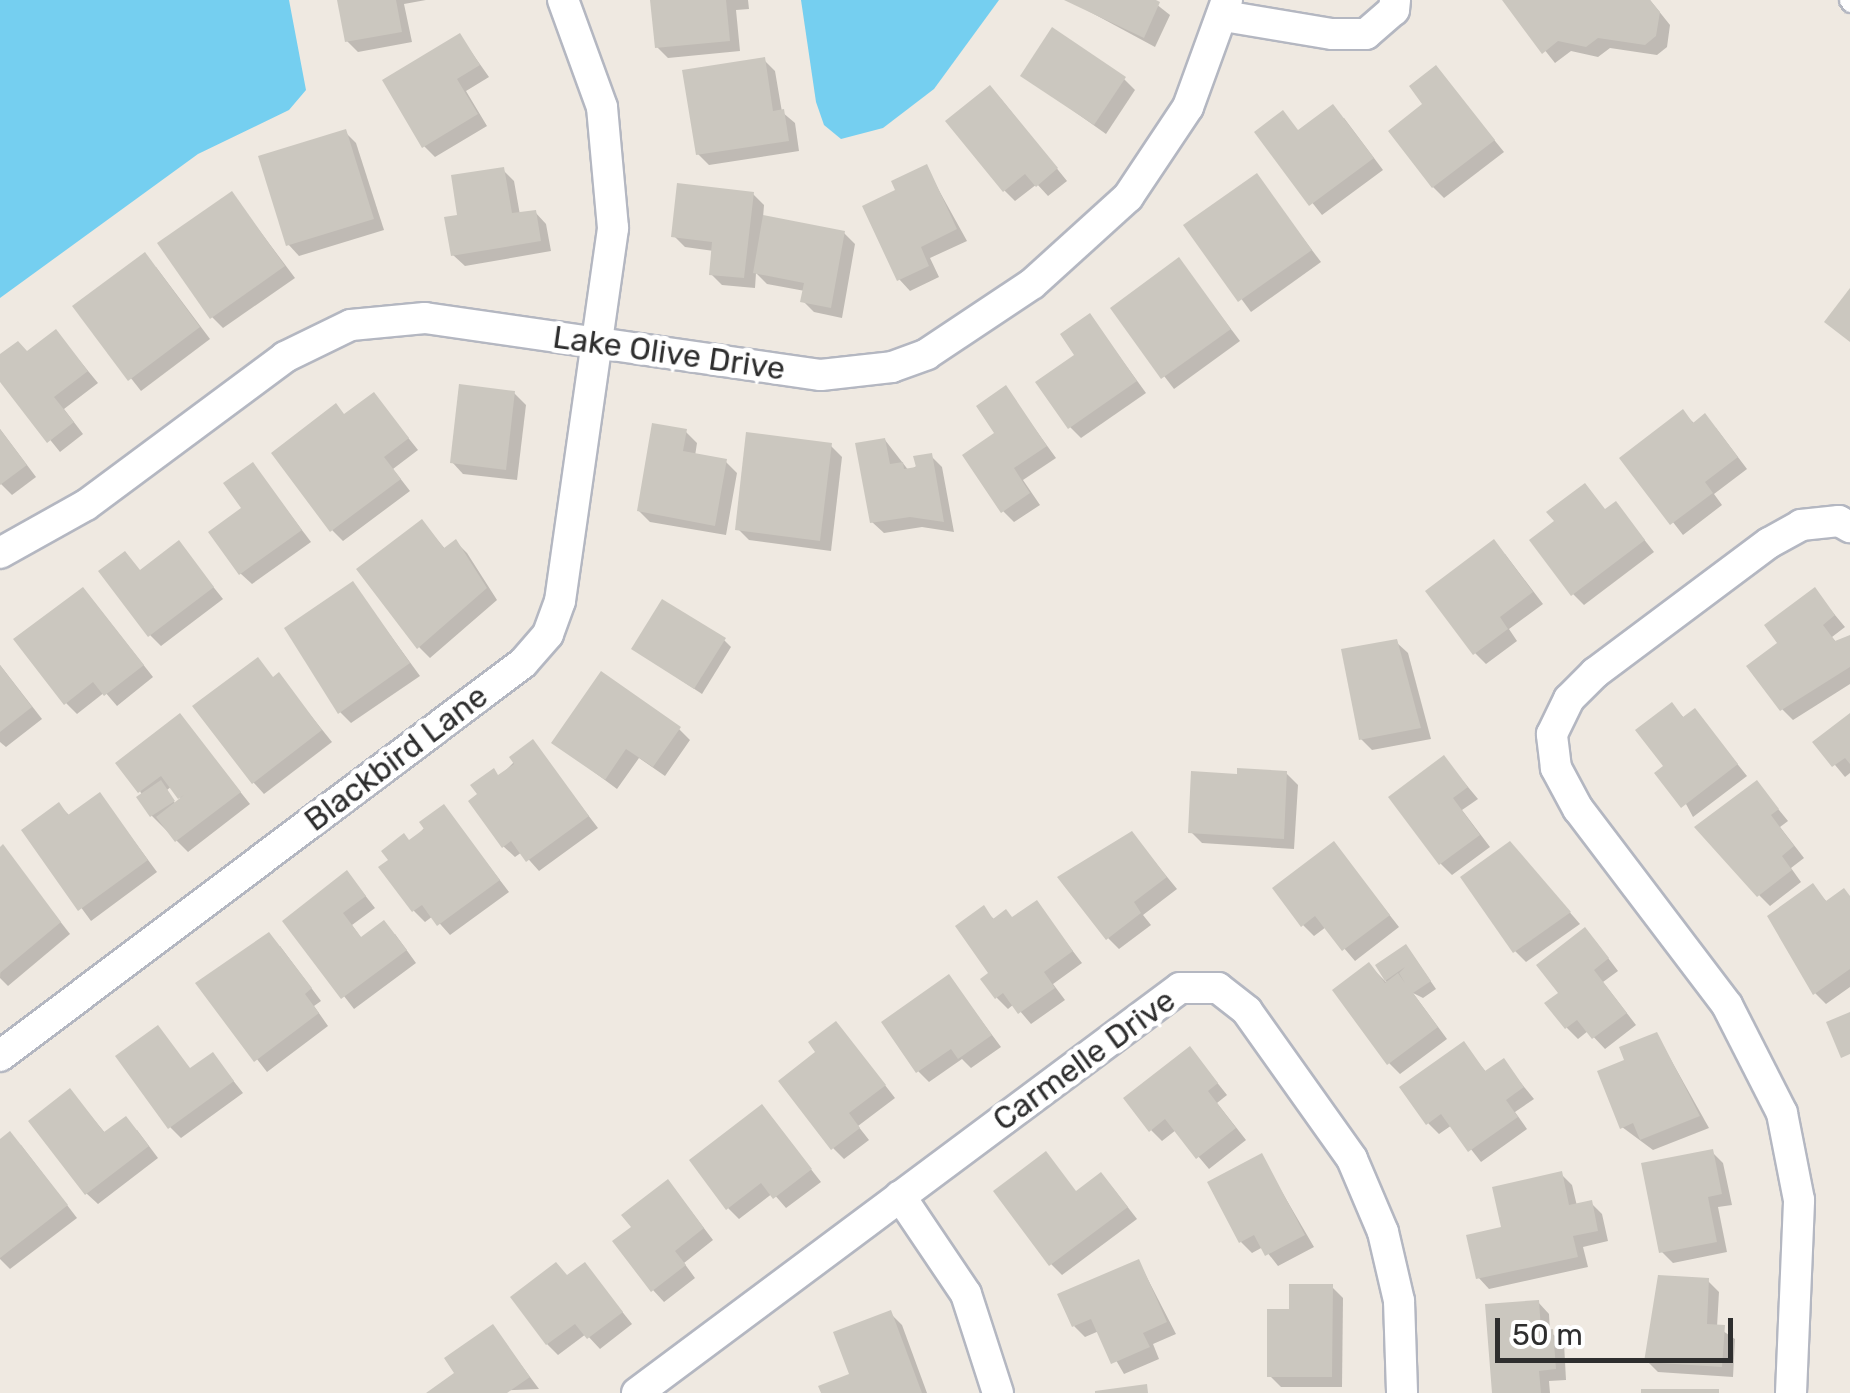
<!DOCTYPE html>
<html>
<head>
<meta charset="utf-8">
<style>
  body { margin:0 }
  #map { position:relative; width:1850px; height:1393px; overflow:hidden; background:#efe9e1; font-family:Rubik,sans-serif }
  div>[style] { position:absolute }
  .water>* { inset:0; background:#75cff0 }
  .shadow>* { inset:0; background:#0003 }
  .building>* { inset:0; background:#cbc7bf }
  .roads { filter:drop-shadow(2px 0 #b4b7c1) drop-shadow(-2px 0 #b4b7c1) drop-shadow(0 2px #b4b7c1) drop-shadow(0 -2px #b4b7c1) }
  .service>* { height:15px; margin:-7.5px; padding:0 7.5px; transform-origin:7.5px; border-radius:7.5px; background:#fff }
  .minor>* { height:30px; margin:-15px; padding:0 15px; transform-origin:15px; border-radius:15px; background:#fff }
  span { translate:-50% -50%; white-space:nowrap; text-align:center; line-height:1.15; -webkit-text-stroke:10px #fff; paint-order:stroke }
  .street-label { font-size:32px; color:#2e2e2e }
  .scale { position:absolute; left:1495px; top:1318px; width:238px; height:45px; box-sizing:border-box; border:5px solid #2e2e2e; border-top:0; padding-left:12px; font-size:30px; line-height:35px; white-space:nowrap; color:#2e2e2e; -webkit-text-stroke:8px #fff; paint-order:stroke }
</style>
</head>
<body>
<div id="map">
  <div class="water">
    <i style="clip-path:polygon(0 0,289px 0,306px 90px,289px 110px,198px 154px,0 298px)"></i>
    <i style="clip-path:polygon(801px 0,999px 0,934px 89px,883px 128px,841px 139px,824px 125px,816px 102px)"></i>
  </div>
  <div class="shadow">
    <i style="clip-path:polygon(339px 0,426px 0,404px 4px,412px 42px,358px 52px,347px 41px)"></i>
    <i style="clip-path:polygon(652px 0,748px 0,749px 9px,736px 10px,740px 51px,668px 58px,657px 47px)"></i>
    <i style="clip-path:polygon(1068px 0,1151px 0,1170px 15px,1155px 47px)"></i>
    <i style="clip-path:polygon(1505px 0,1650px 0,1670px 25px,1667px 47px,1657px 55px,1610px 48px,1598px 57px,1571px 51px,1555px 63px)"></i>
    <i style="clip-path:polygon(460px 36px,489px 77px,466px 91px,487px 126px,435px 157px,424px 146px)"></i>
    <i style="clip-path:polygon(764px 60px,775px 71px,782px 112px,795px 123px,799px 151px,709px 165px,698px 154px)"></i>
    <i style="clip-path:polygon(1436px 68px,1504px 152px,1444px 198px,1433px 187px,1426px 105px)"></i>
    <i style="clip-path:polygon(1023px 75px,1124px 79px,1135px 90px,1106px 134px)"></i>
    <i style="clip-path:polygon(1001px 99px,1067px 181px,1048px 196px,1037px 184px,1015px 201px,1004px 190px)"></i>
    <i style="clip-path:polygon(1344px 118px,1383px 170px,1322px 215px,1257px 133px,1300px 132px)"></i>
    <i style="clip-path:polygon(345px 132px,356px 143px,384px 230px,299px 256px,288px 244px)"></i>
    <i style="clip-path:polygon(926px 167px,967px 241px,930px 258px,939px 277px,910px 291px,899px 279px,898px 191px)"></i>
    <i style="clip-path:polygon(503px 170px,514px 181px,520px 215px,535px 212px,546px 224px,551px 251px,465px 266px,453px 255px,460px 217px)"></i>
    <i style="clip-path:polygon(1256px 176px,1321px 262px,1251px 312px,1187px 225px)"></i>
    <i style="clip-path:polygon(232px 194px,295px 278px,223px 328px,212px 317px)"></i>
    <i style="clip-path:polygon(753px 194px,764px 205px,763px 218px,844px 233px,855px 244px,842px 318px,814px 312px,803px 301px,805px 291px,767px 284px,756px 273px,755px 288px,722px 285px,711px 274px,714px 251px,685px 247px,674px 236px)"></i>
    <i style="clip-path:polygon(1179px 260px,1240px 341px,1174px 389px,1113px 309px)"></i>
    <i style="clip-path:polygon(156px 267px,210px 339px,141px 391px,75px 307px)"></i>
    <i style="clip-path:polygon(1090px 316px,1146px 393px,1081px 438px,1070px 427px)"></i>
    <i style="clip-path:polygon(56px 332px,98px 383px,64px 409px,83px 434px,60px 452px,0 378px,0 358px,28px 354px)"></i>
    <i style="clip-path:polygon(1006px 389px,1056px 458px,1023px 480px,1040px 505px,1014px 522px,1003px 511px,998px 434px)"></i>
    <i style="clip-path:polygon(514px 393px,526px 405px,517px 480px,463px 474px,452px 462px)"></i>
    <i style="clip-path:polygon(374px 395px,418px 450px,393px 469px,410px 491px,343px 541px,332px 530px,346px 416px)"></i>
    <i style="clip-path:polygon(1683px 413px,1695px 424px,1716px 428px,1747px 469px,1714px 494px,1722px 505px,1683px 535px,1623px 458px)"></i>
    <i style="clip-path:polygon(0 429px,36px 477px,12px 495px,0 483px)"></i>
    <i style="clip-path:polygon(686px 432px,697px 443px,695px 456px,726px 462px,737px 473px,726px 535px,650px 522px,639px 511px)"></i>
    <i style="clip-path:polygon(885px 440px,909px 471px,931px 456px,942px 467px,954px 532px,922px 527px,884px 533px,872px 522px)"></i>
    <i style="clip-path:polygon(831px 446px,842px 457px,831px 551px,749px 540px,738px 529px)"></i>
    <i style="clip-path:polygon(253px 465px,311px 542px,252px 584px,240px 573px)"></i>
    <i style="clip-path:polygon(1616px 504px,1654px 552px,1584px 605px,1573px 594px)"></i>
    <i style="clip-path:polygon(422px 522px,446px 550px,456px 542px,467px 553px,497px 600px,430px 658px,419px 647px)"></i>
    <i style="clip-path:polygon(179px 544px,223px 599px,161px 646px,150px 635px,125px 554px,141px 572px)"></i>
    <i style="clip-path:polygon(1505px 554px,1543px 604px,1509px 629px,1517px 641px,1486px 664px,1475px 653px)"></i>
    <i style="clip-path:polygon(353px 584px,420px 676px,351px 723px,340px 712px)"></i>
    <i style="clip-path:polygon(1815px 591px,1845px 627px,1832px 637px,1837px 643px,1850px 637px,1850px 684px,1793px 720px,1782px 709px,1781px 643px)"></i>
    <i style="clip-path:polygon(94px 602px,153px 677px,117px 706px,105px 692px,77px 714px,66px 703px)"></i>
    <i style="clip-path:polygon(724px 640px,731px 647px,702px 694px,634px 649px)"></i>
    <i style="clip-path:polygon(1396px 642px,1408px 653px,1431px 739px,1372px 750px,1361px 739px)"></i>
    <i style="clip-path:polygon(0 665px,42px 719px,6px 747px,0 742px)"></i>
    <i style="clip-path:polygon(279px 676px,332px 742px,264px 794px,253px 782px)"></i>
    <i style="clip-path:polygon(1672px 705px,1685px 719px,1695px 711px,1747px 776px,1693px 817px,1666px 767px)"></i>
    <i style="clip-path:polygon(evenodd,180px 716px,250px 804px,188px 852px,152px 816px,140px 791px,180px 716px,172px 786px,182px 800px,176px 805px,167px 790px,172px 786px)"></i>
    <i style="clip-path:polygon(1850px 716px,1850px 773px,1845px 777px,1816px 742px)"></i>
    <i style="clip-path:polygon(679px 729px,690px 740px,665px 776px,639px 758px,617px 789px,555px 743px)"></i>
    <i style="clip-path:polygon(533px 743px,598px 828px,539px 871px,522px 852px,515px 857px,503px 846px,499px 777px)"></i>
    <i style="clip-path:polygon(1444px 758px,1478px 799px,1462px 810px,1490px 847px,1452px 875px,1441px 864px)"></i>
    <i style="clip-path:polygon(1286px 773px,1298px 785px,1294px 849px,1202px 843px,1191px 832px,1240px 776px)"></i>
    <i style="clip-path:polygon(1757px 783px,1788px 821px,1780px 827px,1804px 858px,1791px 868px,1801px 882px,1770px 906px,1759px 895px)"></i>
    <i style="clip-path:polygon(100px 795px,157px 872px,91px 921px,24px 830px,59px 805px,70px 816px)"></i>
    <i style="clip-path:polygon(444px 807px,509px 892px,450px 935px,433px 916px,425px 922px,414px 911px,410px 843px)"></i>
    <i style="clip-path:polygon(1132px 834px,1177px 889px,1143px 915px,1151px 925px,1119px 949px,1108px 938px)"></i>
    <i style="clip-path:polygon(1334px 844px,1399px 927px,1355px 961px,1326px 927px,1314px 936px,1303px 925px)"></i>
    <i style="clip-path:polygon(3px 848px,70px 934px,8px 986px,0 978px)"></i>
    <i style="clip-path:polygon(1521px 856px,1580px 924px,1526px 962px,1515px 951px)"></i>
    <i style="clip-path:polygon(357px 885px,375px 908px,352px 925px,362px 939px,395px 934px,416px 963px,354px 1009px,286px 921px)"></i>
    <i style="clip-path:polygon(1813px 887px,1828px 903px,1850px 897px,1850px 987px,1826px 1004px,1815px 993px)"></i>
    <i style="clip-path:polygon(1036px 903px,1082px 963px,1053px 984px,1065px 1000px,1031px 1024px,1014px 1004px,1008px 1009px,997px 998px,983px 909px,995px 920px,1013px 919px)"></i>
    <i style="clip-path:polygon(1596px 942px,1618px 971px,1603px 982px,1636px 1025px,1605px 1049px,1588px 1031px,1578px 1039px,1567px 1028px,1561px 993px)"></i>
    <i style="clip-path:polygon(280px 946px,321px 1001px,314px 1006px,328px 1026px,267px 1072px,199px 984px)"></i>
    <i style="clip-path:polygon(1412px 954px,1436px 989px,1423px 998px,1413px 993px,1447px 1039px,1400px 1074px,1389px 1063px,1369px 965px,1387px 983px,1378px 966px)"></i>
    <i style="clip-path:polygon(949px 977px,1001px 1047px,971px 1068px,962px 1059px,929px 1082px,918px 1071px)"></i>
    <i style="clip-path:polygon(158px 1029px,191px 1070px,213px 1055px,243px 1093px,181px 1138px,170px 1127px)"></i>
    <i style="clip-path:polygon(846px 1035px,895px 1098px,858px 1126px,869px 1140px,844px 1159px,833px 1148px,819px 1052px)"></i>
    <i style="clip-path:polygon(1657px 1035px,1709px 1128px,1653px 1150px,1622px 1127px,1628px 1062px)"></i>
    <i style="clip-path:polygon(1463px 1044px,1487px 1073px,1504px 1062px,1534px 1099px,1515px 1112px,1527px 1129px,1481px 1162px,1452px 1125px,1439px 1134px,1428px 1123px)"></i>
    <i style="clip-path:polygon(1200px 1061px,1227px 1095px,1217px 1103px,1246px 1140px,1209px 1169px,1176px 1130px,1162px 1141px,1151px 1130px)"></i>
    <i style="clip-path:polygon(70px 1091px,106px 1134px,137px 1130px,158px 1158px,98px 1204px,86px 1193px)"></i>
    <i style="clip-path:polygon(762px 1107px,821px 1182px,786px 1208px,773px 1193px,739px 1219px,728px 1208px)"></i>
    <i style="clip-path:polygon(0 1142px,21px 1145px,77px 1218px,10px 1269px,0 1259px)"></i>
    <i style="clip-path:polygon(1712px 1152px,1723px 1163px,1732px 1205px,1718px 1207px,1727px 1252px,1673px 1263px,1662px 1252px)"></i>
    <i style="clip-path:polygon(1261px 1156px,1314px 1247px,1278px 1266px,1263px 1247px,1252px 1253px,1241px 1242px)"></i>
    <i style="clip-path:polygon(1561px 1174px,1572px 1185px,1577px 1206px,1591px 1203px,1602px 1214px,1608px 1241px,1583px 1247px,1588px 1267px,1489px 1289px,1478px 1277px,1504px 1229px)"></i>
    <i style="clip-path:polygon(1112px 1187px,1137px 1219px,1062px 1275px,1051px 1264px,1077px 1193px)"></i>
    <i style="clip-path:polygon(678px 1194px,713px 1240px,684px 1263px,695px 1278px,664px 1302px,653px 1290px,634px 1227px)"></i>
    <i style="clip-path:polygon(1139px 1262px,1176px 1334px,1153px 1344px,1159px 1359px,1124px 1374px,1099px 1331px,1085px 1337px,1074px 1326px)"></i>
    <i style="clip-path:polygon(585px 1265px,632px 1324px,600px 1349px,586px 1334px,558px 1355px,547px 1344px,568px 1278px)"></i>
    <i style="clip-path:polygon(1708px 1281px,1719px 1292px,1717px 1327px,1735px 1339px,1733px 1377px,1658px 1372px,1647px 1361px)"></i>
    <i style="clip-path:polygon(1332px 1287px,1343px 1298px,1342px 1387px,1281px 1387px,1270px 1376px,1292px 1311px)"></i>
    <i style="clip-path:polygon(1538px 1302px,1549px 1314px,1550px 1332px,1564px 1343px,1566px 1380px,1549px 1381px,1550px 1393px,1494px 1393px)"></i>
    <i style="clip-path:polygon(890px 1313px,902px 1325px,927px 1393px,823px 1393px,852px 1376px)"></i>
    <i style="clip-path:polygon(493px 1327px,539px 1389px,430px 1393px,457px 1374px)"></i>
  </div>
  <div class="building">
    <i style="clip-path:polygon(337px 0,396px 0,402px 32px,345px 42px)"></i>
    <i style="clip-path:polygon(650px 0,726px 0,730px 41px,655px 48px)"></i>
    <i style="clip-path:polygon(1064px 0,1156px 0,1160px 2px,1144px 38px)"></i>
    <i style="clip-path:polygon(1502px 0,1650px 0,1660px 12px,1656px 36px,1645px 45px,1598px 38px,1586px 47px,1558px 41px,1542px 54px)"></i>
    <i style="clip-path:polygon(1052px 27px,1126px 77px,1094px 125px,1020px 76px)"></i>
    <i style="clip-path:polygon(460px 33px,480px 65px,457px 79px,478px 114px,422px 148px,382px 80px)"></i>
    <i style="clip-path:polygon(765px 57px,773px 111px,784px 109px,789px 141px,696px 155px,682px 70px)"></i>
    <i style="clip-path:polygon(1436px 65px,1495px 140px,1432px 188px,1388px 131px,1422px 104px,1409px 86px)"></i>
    <i style="clip-path:polygon(990px 85px,1058px 168px,1036px 187px,1025px 174px,1003px 192px,945px 121px)"></i>
    <i style="clip-path:polygon(1333px 104px,1374px 158px,1309px 206px,1254px 132px,1283px 110px,1298px 130px)"></i>
    <i style="clip-path:polygon(346px 129px,374px 219px,286px 246px,258px 156px)"></i>
    <i style="clip-path:polygon(927px 164px,957px 229px,921px 247px,929px 266px,897px 281px,862px 206px,895px 190px,891px 181px)"></i>
    <i style="clip-path:polygon(504px 167px,512px 213px,536px 210px,541px 241px,451px 256px,444px 217px,457px 215px,451px 175px)"></i>
    <i style="clip-path:polygon(1257px 173px,1312px 250px,1238px 302px,1183px 225px)"></i>
    <i style="clip-path:polygon(677px 183px,754px 192px,744px 278px,709px 275px,712px 242px,671px 237px)"></i>
    <i style="clip-path:polygon(232px 191px,285px 266px,210px 319px,157px 243px)"></i>
    <i style="clip-path:polygon(763px 215px,845px 231px,831px 308px,800px 302px,804px 283px,753px 273px)"></i>
    <i style="clip-path:polygon(145px 252px,200px 327px,128px 381px,72px 306px)"></i>
    <i style="clip-path:polygon(1179px 257px,1231px 329px,1161px 379px,1110px 308px)"></i>
    <i style="clip-path:polygon(1850px 288px,1850px 342px,1824px 322px)"></i>
    <i style="clip-path:polygon(1090px 313px,1137px 381px,1068px 429px,1035px 382px,1074px 355px,1060px 334px)"></i>
    <i style="clip-path:polygon(56px 329px,88px 371px,54px 397px,74px 422px,47px 443px,0 382px,0 354px,18px 341px,27px 351px)"></i>
    <i style="clip-path:polygon(459px 384px,515px 391px,506px 470px,450px 463px)"></i>
    <i style="clip-path:polygon(1006px 385px,1047px 446px,1014px 468px,1030px 493px,1001px 513px,962px 455px,994px 433px,976px 406px)"></i>
    <i style="clip-path:polygon(374px 392px,409px 438px,384px 457px,401px 479px,330px 532px,271px 453px,336px 403px,344px 414px)"></i>
    <i style="clip-path:polygon(1683px 409px,1693px 423px,1705px 413px,1738px 457px,1705px 482px,1713px 493px,1670px 525px,1619px 458px)"></i>
    <i style="clip-path:polygon(652px 423px,687px 429px,683px 451px,727px 459px,715px 526px,637px 511px)"></i>
    <i style="clip-path:polygon(0 429px,27px 465px,0 485px)"></i>
    <i style="clip-path:polygon(746px 432px,832px 443px,820px 541px,735px 530px)"></i>
    <i style="clip-path:polygon(885px 438px,890px 464px,903px 462px,904px 469px,916px 467px,913px 456px,932px 453px,944px 522px,910px 517px,870px 523px,855px 443px)"></i>
    <i style="clip-path:polygon(253px 462px,302px 530px,239px 575px,208px 532px,241px 508px,223px 483px)"></i>
    <i style="clip-path:polygon(1585px 483px,1605px 509px,1616px 501px,1645px 540px,1571px 596px,1529px 540px,1554px 521px,1546px 512px)"></i>
    <i style="clip-path:polygon(422px 519px,444px 548px,456px 539px,487px 588px,417px 649px,356px 569px)"></i>
    <i style="clip-path:polygon(1494px 539px,1533px 592px,1500px 617px,1508px 629px,1473px 655px,1425px 591px)"></i>
    <i style="clip-path:polygon(179px 540px,214px 587px,148px 637px,98px 571px,125px 551px,140px 570px)"></i>
    <i style="clip-path:polygon(353px 581px,410px 663px,338px 714px,284px 628px)"></i>
    <i style="clip-path:polygon(83px 587px,144px 665px,104px 696px,93px 682px,64px 705px,13px 639px)"></i>
    <i style="clip-path:polygon(1815px 587px,1835px 615px,1823px 625px,1835px 641px,1850px 635px,1850px 667px,1780px 711px,1746px 666px,1777px 643px,1764px 625px)"></i>
    <i style="clip-path:polygon(662px 599px,726px 638px,694px 689px,631px 649px)"></i>
    <i style="clip-path:polygon(1397px 639px,1421px 728px,1359px 740px,1341px 649px)"></i>
    <i style="clip-path:polygon(258px 657px,273px 677px,279px 672px,322px 730px,252px 784px,192px 706px)"></i>
    <i style="clip-path:polygon(0 665px,32px 707px,0 732px)"></i>
    <i style="clip-path:polygon(601px 671px,681px 727px,653px 767px,626px 749px,605px 780px,551px 743px)"></i>
    <i style="clip-path:polygon(1672px 702px,1683px 717px,1695px 708px,1738px 764px,1681px 808px,1654px 773px,1663px 766px,1635px 730px)"></i>
    <i style="clip-path:polygon(180px 713px,241px 792px,175px 842px,156px 817px,184px 795px,178px 799px,161px 776px,138px 793px,115px 763px)"></i>
    <i style="clip-path:polygon(1850px 713px,1850px 764px,1845px 758px,1832px 767px,1812px 742px)"></i>
    <i style="clip-path:polygon(533px 739px,589px 816px,526px 862px,511px 841px,502px 848px,468px 801px,477px 794px,470px 785px,494px 768px,498px 775px,514px 764px,509px 757px)"></i>
    <i style="clip-path:polygon(1444px 755px,1468px 787px,1453px 798px,1480px 835px,1439px 865px,1388px 797px)"></i>
    <i style="clip-path:polygon(1237px 768px,1287px 771px,1284px 839px,1188px 833px,1191px 771px,1237px 774px)"></i>
    <i style="clip-path:polygon(161px 780px,175px 801px,150px 817px,136px 797px)"></i>
    <i style="clip-path:polygon(1757px 780px,1779px 809px,1771px 815px,1794px 846px,1782px 856px,1792px 870px,1757px 897px,1694px 827px)"></i>
    <i style="clip-path:polygon(100px 792px,148px 860px,78px 911px,21px 830px,59px 802px,68px 815px)"></i>
    <i style="clip-path:polygon(444px 804px,500px 880px,437px 926px,422px 905px,412px 912px,378px 867px,388px 860px,381px 851px,404px 833px,409px 840px,424px 829px,419px 822px)"></i>
    <i style="clip-path:polygon(1132px 831px,1167px 877px,1134px 902px,1141px 913px,1106px 940px,1057px 877px)"></i>
    <i style="clip-path:polygon(1334px 841px,1390px 915px,1342px 951px,1315px 916px,1301px 927px,1272px 888px)"></i>
    <i style="clip-path:polygon(1510px 841px,1571px 912px,1513px 953px,1460px 877px)"></i>
    <i style="clip-path:polygon(3px 844px,61px 922px,0 973px,0 847px)"></i>
    <i style="clip-path:polygon(347px 870px,366px 896px,343px 913px,361px 937px,384px 920px,407px 950px,341px 999px,282px 921px)"></i>
    <i style="clip-path:polygon(1813px 883px,1826px 901px,1844px 888px,1850px 896px,1850px 969px,1813px 995px,1767px 916px)"></i>
    <i style="clip-path:polygon(1037px 900px,1073px 951px,1044px 972px,1055px 988px,1018px 1014px,1003px 993px,995px 999px,980px 979px,988px 973px,955px 926px,984px 905px,993px 919px,1006px 909px,1012px 917px)"></i>
    <i style="clip-path:polygon(1585px 927px,1609px 958px,1594px 970px,1627px 1013px,1592px 1039px,1577px 1020px,1565px 1029px,1544px 1003px,1558px 993px,1536px 965px)"></i>
    <i style="clip-path:polygon(269px 932px,312px 988px,305px 994px,319px 1013px,254px 1062px,195px 983px)"></i>
    <i style="clip-path:polygon(1406px 944px,1431px 981px,1413px 993px,1438px 1027px,1387px 1065px,1332px 990px,1369px 962px,1385px 983px,1398px 973px,1405px 983px,1399px 973px,1405px 967px,1385px 981px,1375px 965px)"></i>
    <i style="clip-path:polygon(949px 974px,992px 1035px,958px 1059px,951px 1049px,916px 1073px,881px 1022px)"></i>
    <i style="clip-path:polygon(1850px 1012px,1850px 1054px,1841px 1058px,1826px 1022px)"></i>
    <i style="clip-path:polygon(836px 1021px,886px 1085px,849px 1113px,860px 1128px,831px 1150px,778px 1081px,815px 1052px,808px 1042px)"></i>
    <i style="clip-path:polygon(158px 1025px,190px 1068px,213px 1052px,234px 1081px,168px 1129px,115px 1056px)"></i>
    <i style="clip-path:polygon(1657px 1032px,1700px 1116px,1640px 1140px,1633px 1123px,1620px 1129px,1597px 1071px,1624px 1060px,1619px 1047px)"></i>
    <i style="clip-path:polygon(1464px 1041px,1485px 1071px,1504px 1058px,1524px 1087px,1506px 1100px,1518px 1117px,1468px 1152px,1441px 1114px,1426px 1125px,1399px 1087px)"></i>
    <i style="clip-path:polygon(1190px 1046px,1218px 1083px,1208px 1091px,1236px 1128px,1196px 1159px,1165px 1119px,1149px 1132px,1123px 1098px)"></i>
    <i style="clip-path:polygon(70px 1088px,104px 1132px,126px 1116px,149px 1146px,85px 1195px,28px 1121px)"></i>
    <i style="clip-path:polygon(762px 1104px,812px 1169px,773px 1199px,761px 1183px,726px 1210px,689px 1160px)"></i>
    <i style="clip-path:polygon(10px 1131px,68px 1205px,0 1258px,0 1139px)"></i>
    <i style="clip-path:polygon(1713px 1149px,1722px 1194px,1708px 1197px,1717px 1242px,1659px 1253px,1641px 1163px)"></i>
    <i style="clip-path:polygon(1046px 1151px,1076px 1191px,1101px 1172px,1128px 1207px,1049px 1266px,993px 1191px)"></i>
    <i style="clip-path:polygon(1262px 1153px,1305px 1235px,1265px 1256px,1254px 1235px,1239px 1243px,1207px 1182px)"></i>
    <i style="clip-path:polygon(1562px 1171px,1569px 1205px,1592px 1200px,1598px 1231px,1573px 1236px,1578px 1257px,1476px 1279px,1466px 1235px,1501px 1227px,1492px 1187px)"></i>
    <i style="clip-path:polygon(668px 1179px,704px 1228px,675px 1251px,686px 1265px,651px 1292px,612px 1241px,631px 1227px,621px 1215px)"></i>
    <i style="clip-path:polygon(1139px 1259px,1167px 1322px,1143px 1333px,1150px 1347px,1111px 1364px,1091px 1319px,1072px 1327px,1057px 1294px)"></i>
    <i style="clip-path:polygon(556px 1262px,567px 1275px,585px 1262px,623px 1312px,587px 1339px,575px 1324px,546px 1345px,510px 1297px)"></i>
    <i style="clip-path:polygon(1658px 1275px,1709px 1278px,1707px 1324px,1725px 1325px,1722px 1367px,1644px 1362px)"></i>
    <i style="clip-path:polygon(1289px 1284px,1333px 1284px,1332px 1377px,1267px 1377px,1267px 1309px,1289px 1309px)"></i>
    <i style="clip-path:polygon(1539px 1300px,1541px 1330px,1553px 1329px,1556px 1369px,1539px 1371px,1541px 1393px,1492px 1393px,1485px 1304px)"></i>
    <i style="clip-path:polygon(891px 1310px,922px 1393px,821px 1393px,818px 1386px,849px 1374px,833px 1332px)"></i>
    <i style="clip-path:polygon(493px 1324px,530px 1377px,507px 1393px,426px 1393px,454px 1373px,444px 1358px)"></i>
    <i style="clip-path:polygon(1147px 1384px,1148px 1393px,1095px 1393px,1095px 1391px)"></i>
    <i style="clip-path:polygon(1641px 1389px,1719px 1389px,1719px 1393px,1641px 1393px)"></i>
  </div>
  <div class="roads">
    <div class="service">
      <i style="left:1847px;top:0;width:5px;rotate:53deg"></i>
    </div>
    <div class="minor">
      <i style="left:1224px;top:16px;width:109px;rotate:9.5deg"></i>
      <i style="left:1332px;top:34px;width:34px"></i>
      <i style="left:1366px;top:34px;width:37px;rotate:-41deg"></i>
      <i style="left:1394px;top:10px;width:10px;rotate:-84deg"></i>
      <i style="left:0;top:553px;width:98px;rotate:-29.2deg"></i>
      <i style="left:86px;top:505px;width:248px;rotate:-36.6deg"></i>
      <i style="left:285px;top:357px;width:73px;rotate:-25.9deg"></i>
      <i style="left:351px;top:325px;width:74px;rotate:-5.4deg"></i>
      <i style="left:425px;top:318px;width:400px;rotate:8.2deg"></i>
      <i style="left:821px;top:375px;width:71px;rotate:-6.4deg"></i>
      <i style="left:892px;top:367px;width:37px;rotate:-20deg"></i>
      <i style="left:927px;top:354px;width:126px;rotate:-33.7deg"></i>
      <i style="left:1032px;top:284px;width:130px;rotate:-42.2deg"></i>
      <i style="left:1128px;top:197px;width:108px;rotate:-56.3deg"></i>
      <i style="left:1188px;top:107px;width:114px;rotate:-70deg"></i>
      <i style="left:0;top:1056px;width:654px;rotate:-36.92deg"></i>
      <i style="left:523px;top:663px;width:38px;rotate:-49deg"></i>
      <i style="left:548px;top:634px;width:35px;rotate:-70deg"></i>
      <i style="left:560px;top:601px;width:377px;rotate:-81.9deg"></i>
      <i style="left:613px;top:228px;width:121px;rotate:-95.2deg"></i>
      <i style="left:602px;top:107px;width:114px;rotate:-110deg"></i>
      <i style="left:900px;top:1196px;width:118px;rotate:56deg"></i>
      <i style="left:966px;top:1294px;width:104px;rotate:72.1deg"></i>
      <i style="left:637px;top:1393px;width:677px;rotate:-36.72deg"></i>
      <i style="left:1180px;top:988px;width:38px"></i>
      <i style="left:1218px;top:988px;width:37px;rotate:38deg"></i>
      <i style="left:1247px;top:1011px;width:181px;rotate:54.6deg"></i>
      <i style="left:1352px;top:1159px;width:79px;rotate:67deg"></i>
      <i style="left:1383px;top:1232px;width:71px;rotate:76.9deg"></i>
      <i style="left:1399px;top:1301px;width:92px;rotate:88.1deg"></i>
      <i style="left:1791px;top:1393px;width:193px;rotate:-87.6deg"></i>
      <i style="left:1799px;top:1200px;width:89px;rotate:-101.1deg"></i>
      <i style="left:1782px;top:1113px;width:121px;rotate:-117deg"></i>
      <i style="left:1727px;top:1005px;width:246px;rotate:-127.2deg"></i>
      <i style="left:1578px;top:809px;width:47px;rotate:-118.2deg"></i>
      <i style="left:1556px;top:768px;width:34px;rotate:-97deg"></i>
      <i style="left:1552px;top:734px;width:39px;rotate:-64deg"></i>
      <i style="left:1569px;top:699px;width:37px;rotate:-45deg"></i>
      <i style="left:1595px;top:673px;width:217px;rotate:-36.8deg"></i>
      <i style="left:1769px;top:543px;width:37px;rotate:-29deg"></i>
      <i style="left:1801px;top:525px;width:38px;rotate:-6deg"></i>
      <i style="left:1839px;top:521px;width:13px;rotate:29deg"></i>
    </div>
  </div>
  <div class="street-label">
    <span style="left:669px;top:353px;rotate:8deg">Lake Olive Drive</span>
    <span style="left:396px;top:758px;rotate:-37deg">Blackbird Lane</span>
    <span style="left:1084px;top:1060px;rotate:-36deg">Carmelle Drive</span>
  </div>
  <div class="scale">50 m</div>
</div>
</body>
</html>
